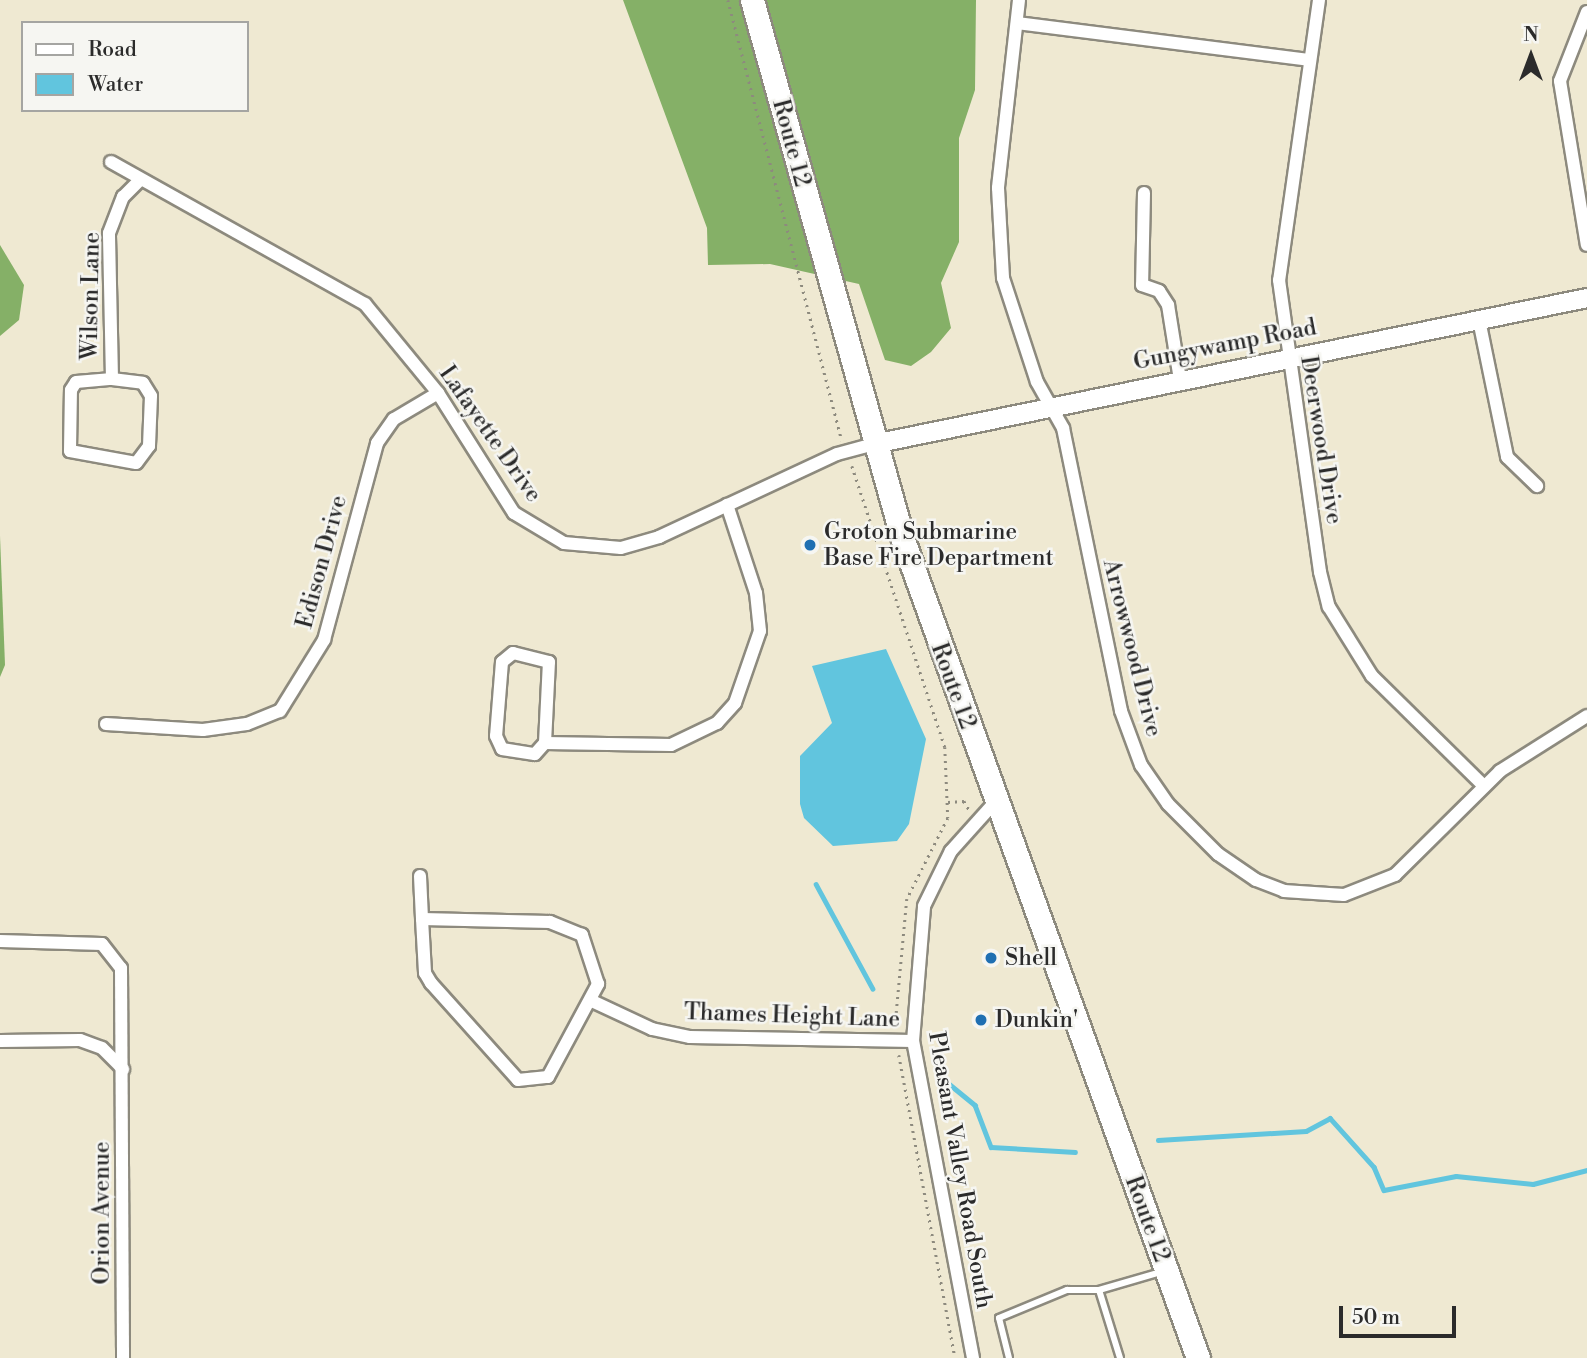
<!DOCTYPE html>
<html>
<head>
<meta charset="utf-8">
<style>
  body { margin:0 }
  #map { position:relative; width:1587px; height:1358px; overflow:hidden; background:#efe9d2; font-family:"Libre Bodoni",serif }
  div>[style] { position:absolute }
  .forest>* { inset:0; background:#85b067 }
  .water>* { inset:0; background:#61c5de }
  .stream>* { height:4.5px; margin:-2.25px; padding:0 2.25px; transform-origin:2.25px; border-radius:2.25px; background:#61c5de }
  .path>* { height:2.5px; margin-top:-1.25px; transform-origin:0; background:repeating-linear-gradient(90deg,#8d8a7e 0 2px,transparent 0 7px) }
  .roads { filter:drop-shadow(2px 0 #8d8a7e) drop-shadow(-2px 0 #8d8a7e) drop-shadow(0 2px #8d8a7e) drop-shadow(0 -2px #8d8a7e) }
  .lane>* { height:6px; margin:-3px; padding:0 3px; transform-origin:3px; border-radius:3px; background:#fff }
  .street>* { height:12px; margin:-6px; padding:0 6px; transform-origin:6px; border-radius:6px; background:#fff }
  .secondary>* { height:18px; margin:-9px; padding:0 9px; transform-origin:9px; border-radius:9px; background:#fff }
  .highway>* { height:23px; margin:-11.5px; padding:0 11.5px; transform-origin:11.5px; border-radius:11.5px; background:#fff }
  .dots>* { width:19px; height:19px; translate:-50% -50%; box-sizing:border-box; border:4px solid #f6f6f2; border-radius:50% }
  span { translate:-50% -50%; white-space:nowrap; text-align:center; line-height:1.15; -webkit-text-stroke:5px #f6f6f2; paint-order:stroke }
  .street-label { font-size:23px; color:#2b2b2b }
  .poi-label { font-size:23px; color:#2b2b2b }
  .left { translate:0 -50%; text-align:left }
  .legend { position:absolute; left:21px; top:21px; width:228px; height:91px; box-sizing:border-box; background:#f6f6f2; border:2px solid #a5a5a2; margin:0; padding:9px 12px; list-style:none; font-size:21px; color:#2b2b2b }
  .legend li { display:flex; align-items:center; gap:14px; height:35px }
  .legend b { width:35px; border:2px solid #a5a5a2 }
  .north { position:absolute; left:1496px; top:21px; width:70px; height:70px; -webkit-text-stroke:5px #f6f6f2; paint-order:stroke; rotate:0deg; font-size:19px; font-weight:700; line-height:28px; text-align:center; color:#2b2b2b }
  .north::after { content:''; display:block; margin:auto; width:24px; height:32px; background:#2b2b2b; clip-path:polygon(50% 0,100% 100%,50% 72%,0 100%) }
  .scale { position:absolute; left:1339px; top:1306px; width:117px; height:32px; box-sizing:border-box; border:4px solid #2b2b2b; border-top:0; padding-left:9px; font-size:21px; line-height:24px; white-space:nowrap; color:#2b2b2b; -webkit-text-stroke:5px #f6f6f2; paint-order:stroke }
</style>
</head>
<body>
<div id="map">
  <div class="forest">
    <i style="clip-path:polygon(623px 0,976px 0,975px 90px,959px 138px,959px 242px,941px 283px,951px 328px,931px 352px,911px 366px,885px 360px,859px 284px,770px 264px,708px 265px,707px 228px)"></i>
    <i style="clip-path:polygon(0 245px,24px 285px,19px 320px,0 336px)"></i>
    <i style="clip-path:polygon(0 536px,5px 665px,0 677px)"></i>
  </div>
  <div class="water">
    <i style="clip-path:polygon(886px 649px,926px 739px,909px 824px,897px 841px,833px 846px,804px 818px,800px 804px,800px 756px,832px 723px,812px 666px)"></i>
  </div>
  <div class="stream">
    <i style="left:816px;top:884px;width:119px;rotate:61.5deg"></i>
    <i style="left:942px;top:1078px;width:43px;rotate:39.3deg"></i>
    <i style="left:975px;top:1105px;width:45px;rotate:69.1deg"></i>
    <i style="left:991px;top:1147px;width:84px;rotate:3.4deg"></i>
    <i style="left:1158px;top:1140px;width:148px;rotate:-3.5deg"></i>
    <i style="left:1306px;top:1131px;width:27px;rotate:-28deg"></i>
    <i style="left:1330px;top:1118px;width:66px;rotate:48.1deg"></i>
    <i style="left:1374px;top:1167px;width:25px;rotate:67deg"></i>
    <i style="left:1384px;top:1190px;width:73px;rotate:-11deg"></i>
    <i style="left:1456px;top:1176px;width:77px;rotate:5.9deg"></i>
    <i style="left:1533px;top:1184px;width:56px;rotate:-14.5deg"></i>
  </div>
  <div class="path">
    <i style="left:728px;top:0;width:455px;rotate:75.5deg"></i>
    <i style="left:852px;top:466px;width:296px;rotate:71.7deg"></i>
    <i style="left:945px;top:747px;width:71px;rotate:87.6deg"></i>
    <i style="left:948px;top:818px;width:91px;rotate:116.8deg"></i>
    <i style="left:907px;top:899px;width:130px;rotate:95.3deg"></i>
    <i style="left:948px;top:802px;width:16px;rotate:-4deg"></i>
    <i style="left:964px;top:801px;width:12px;rotate:59deg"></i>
    <i style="left:899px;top:1055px;width:308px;rotate:79.5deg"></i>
  </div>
  <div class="roads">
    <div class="lane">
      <i style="left:1099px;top:1290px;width:71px;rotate:72.8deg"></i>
      <i style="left:1009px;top:1358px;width:41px;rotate:-104deg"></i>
      <i style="left:999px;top:1318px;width:74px;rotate:-22.4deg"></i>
      <i style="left:1067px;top:1290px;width:32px"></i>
      <i style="left:1099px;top:1290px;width:65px;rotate:-16.2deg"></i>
    </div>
    <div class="street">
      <i style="left:1019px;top:0;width:189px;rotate:96.4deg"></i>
      <i style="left:998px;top:188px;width:90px;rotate:86.8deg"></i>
      <i style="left:1003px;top:278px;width:109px;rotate:71.9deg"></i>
      <i style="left:1037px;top:382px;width:53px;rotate:60.5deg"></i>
      <i style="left:1063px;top:428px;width:289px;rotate:78.4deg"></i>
      <i style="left:1121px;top:711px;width:58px;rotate:69.7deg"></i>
      <i style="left:1141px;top:765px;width:47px;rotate:55.3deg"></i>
      <i style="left:1168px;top:804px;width:71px;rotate:45deg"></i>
      <i style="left:1218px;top:854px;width:46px;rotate:34.4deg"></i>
      <i style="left:1256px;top:880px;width:30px;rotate:21deg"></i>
      <i style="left:1284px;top:891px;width:60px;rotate:3.8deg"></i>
      <i style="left:1344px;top:895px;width:55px;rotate:-21.4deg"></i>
      <i style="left:1395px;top:875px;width:148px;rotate:-44.7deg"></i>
      <i style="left:1500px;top:771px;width:103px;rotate:-32.3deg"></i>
      <i style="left:1319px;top:0;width:283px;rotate:98.1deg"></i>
      <i style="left:1279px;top:280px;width:295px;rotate:82deg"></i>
      <i style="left:1320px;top:572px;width:36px;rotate:76deg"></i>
      <i style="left:1329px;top:607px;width:81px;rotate:58.1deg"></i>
      <i style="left:1372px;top:676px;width:157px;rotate:44.5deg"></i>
      <i style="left:1587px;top:12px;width:74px;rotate:111.4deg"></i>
      <i style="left:1560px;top:81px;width:166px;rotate:80.7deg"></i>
      <i style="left:1017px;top:23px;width:294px;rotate:7.2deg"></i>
      <i style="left:111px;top:162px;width:291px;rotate:29.2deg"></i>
      <i style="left:365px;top:304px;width:115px;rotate:50.6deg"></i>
      <i style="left:438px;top:393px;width:142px;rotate:57.7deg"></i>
      <i style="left:514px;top:513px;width:58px;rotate:31deg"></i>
      <i style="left:564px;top:543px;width:57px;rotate:5deg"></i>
      <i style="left:621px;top:548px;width:40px;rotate:-16deg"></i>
      <i style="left:659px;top:537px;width:196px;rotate:-25deg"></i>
      <i style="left:837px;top:454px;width:38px;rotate:-15deg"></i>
      <i style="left:1144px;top:193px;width:92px;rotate:91.2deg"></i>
      <i style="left:1142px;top:285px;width:18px;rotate:19deg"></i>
      <i style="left:1159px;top:291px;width:17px;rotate:57deg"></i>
      <i style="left:1168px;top:305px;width:76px;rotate:80.9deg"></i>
      <i style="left:1479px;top:320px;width:140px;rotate:78.4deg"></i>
      <i style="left:1507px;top:457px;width:42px;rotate:44deg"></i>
      <i style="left:112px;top:379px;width:31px;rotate:7deg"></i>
      <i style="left:143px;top:383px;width:15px;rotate:58deg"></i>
      <i style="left:151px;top:396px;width:50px;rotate:92.3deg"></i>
      <i style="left:149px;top:446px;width:21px;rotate:127deg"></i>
      <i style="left:136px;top:463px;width:67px;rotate:-169.7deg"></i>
      <i style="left:70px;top:451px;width:61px;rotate:-89.1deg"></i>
      <i style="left:71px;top:390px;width:9px;rotate:-58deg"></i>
      <i style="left:76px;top:382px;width:36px;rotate:-5deg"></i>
      <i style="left:112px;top:379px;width:146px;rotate:-91.2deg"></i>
      <i style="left:109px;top:233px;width:39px;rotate:-69deg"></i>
      <i style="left:123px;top:197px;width:24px;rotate:-45deg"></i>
      <i style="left:106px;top:724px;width:97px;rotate:3.5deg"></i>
      <i style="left:203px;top:730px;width:44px;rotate:-7.8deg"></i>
      <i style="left:247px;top:724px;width:35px;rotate:-22deg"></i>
      <i style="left:280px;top:711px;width:84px;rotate:-58.2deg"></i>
      <i style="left:324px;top:640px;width:204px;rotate:-74.9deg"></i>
      <i style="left:377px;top:443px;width:29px;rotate:-55deg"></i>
      <i style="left:394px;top:419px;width:51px;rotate:-30.6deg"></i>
      <i style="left:545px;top:743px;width:81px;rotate:-87.2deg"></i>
      <i style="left:549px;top:662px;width:37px;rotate:-166deg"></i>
      <i style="left:513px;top:653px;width:14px;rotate:141deg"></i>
      <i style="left:502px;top:662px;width:74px;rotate:94.6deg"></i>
      <i style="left:496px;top:736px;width:14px;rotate:65deg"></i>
      <i style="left:502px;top:749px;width:33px;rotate:9deg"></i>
      <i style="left:535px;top:754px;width:15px;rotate:-48deg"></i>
      <i style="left:545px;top:743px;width:126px;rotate:0.9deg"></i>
      <i style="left:671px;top:745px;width:51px;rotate:-25.6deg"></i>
      <i style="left:717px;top:723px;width:27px;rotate:-48deg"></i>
      <i style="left:735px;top:703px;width:76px;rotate:-70.9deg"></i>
      <i style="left:760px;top:631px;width:38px;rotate:-96deg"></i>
      <i style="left:756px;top:593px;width:93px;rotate:-108.2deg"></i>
      <i style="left:420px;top:876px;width:43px;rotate:87.3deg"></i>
      <i style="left:422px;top:919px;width:54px;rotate:86.8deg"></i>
      <i style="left:425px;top:973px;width:12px;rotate:59deg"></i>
      <i style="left:431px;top:983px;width:130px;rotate:48.1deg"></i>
      <i style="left:518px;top:1080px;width:30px;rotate:-6deg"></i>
      <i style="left:548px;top:1077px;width:106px;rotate:-61.7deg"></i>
      <i style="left:598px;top:984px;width:52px;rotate:-108.1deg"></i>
      <i style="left:582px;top:935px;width:35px;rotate:-158deg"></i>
      <i style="left:550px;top:922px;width:128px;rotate:-178.7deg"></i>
      <i style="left:0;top:941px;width:102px;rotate:1.7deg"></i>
      <i style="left:102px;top:944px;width:31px;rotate:52deg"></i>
      <i style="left:121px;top:968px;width:390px;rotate:89.7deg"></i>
      <i style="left:592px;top:1001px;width:66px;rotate:25deg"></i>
      <i style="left:652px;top:1029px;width:39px;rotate:12deg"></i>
      <i style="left:690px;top:1037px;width:223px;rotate:1deg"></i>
      <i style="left:0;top:1041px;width:80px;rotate:-0.7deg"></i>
      <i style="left:80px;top:1040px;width:23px;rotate:20deg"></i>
      <i style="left:102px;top:1048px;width:30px;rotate:45deg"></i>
      <i style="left:973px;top:1358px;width:323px;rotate:-100.7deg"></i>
      <i style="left:913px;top:1041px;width:135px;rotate:-85.3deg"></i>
      <i style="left:924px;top:906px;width:61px;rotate:-63.9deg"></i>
      <i style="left:951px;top:851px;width:66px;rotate:-48.1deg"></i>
    </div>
    <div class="secondary">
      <i style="left:874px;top:444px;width:728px;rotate:-11.57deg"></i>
    </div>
    <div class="highway">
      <i style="left:752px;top:0;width:561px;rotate:74.38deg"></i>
      <i style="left:903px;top:540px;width:870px;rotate:70.17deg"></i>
    </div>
  </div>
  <div class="dots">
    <i style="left:810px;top:545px;background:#1f6fb2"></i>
    <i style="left:991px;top:958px;background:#1f6fb2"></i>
    <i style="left:981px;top:1020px;background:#1f6fb2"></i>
  </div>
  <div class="street-label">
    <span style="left:791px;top:143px;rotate:75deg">Route 12</span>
    <span style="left:91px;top:296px;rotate:-89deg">Wilson Lane</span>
    <span style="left:1225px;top:345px;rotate:-11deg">Gungywamp Road</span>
    <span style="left:490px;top:434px;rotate:55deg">Lafayette Drive</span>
    <span style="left:1321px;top:440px;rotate:81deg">Deerwood Drive</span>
    <span style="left:322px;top:562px;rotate:-75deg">Edison Drive</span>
    <span style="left:1132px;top:648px;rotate:76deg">Arrowwood Drive</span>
    <span style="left:953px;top:686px;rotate:70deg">Route 12</span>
    <span style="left:792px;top:1016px;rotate:2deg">Thames Height Lane</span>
    <span style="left:960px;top:1170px;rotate:80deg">Pleasant Valley Road South</span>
    <span style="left:102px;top:1213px;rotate:-90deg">Orion Avenue</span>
    <span style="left:1147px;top:1219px;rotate:70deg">Route 12</span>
  </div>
  <div class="poi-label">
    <span class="left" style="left:824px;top:545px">Groton Submarine<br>Base Fire Department</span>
    <span class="left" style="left:1005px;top:958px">Shell</span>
    <span class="left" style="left:995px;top:1020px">Dunkin'</span>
  </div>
  <ul class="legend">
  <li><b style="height:9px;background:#fff"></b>Road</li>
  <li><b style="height:19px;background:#61c5de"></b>Water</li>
  </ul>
  <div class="north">N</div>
  <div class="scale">50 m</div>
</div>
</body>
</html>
